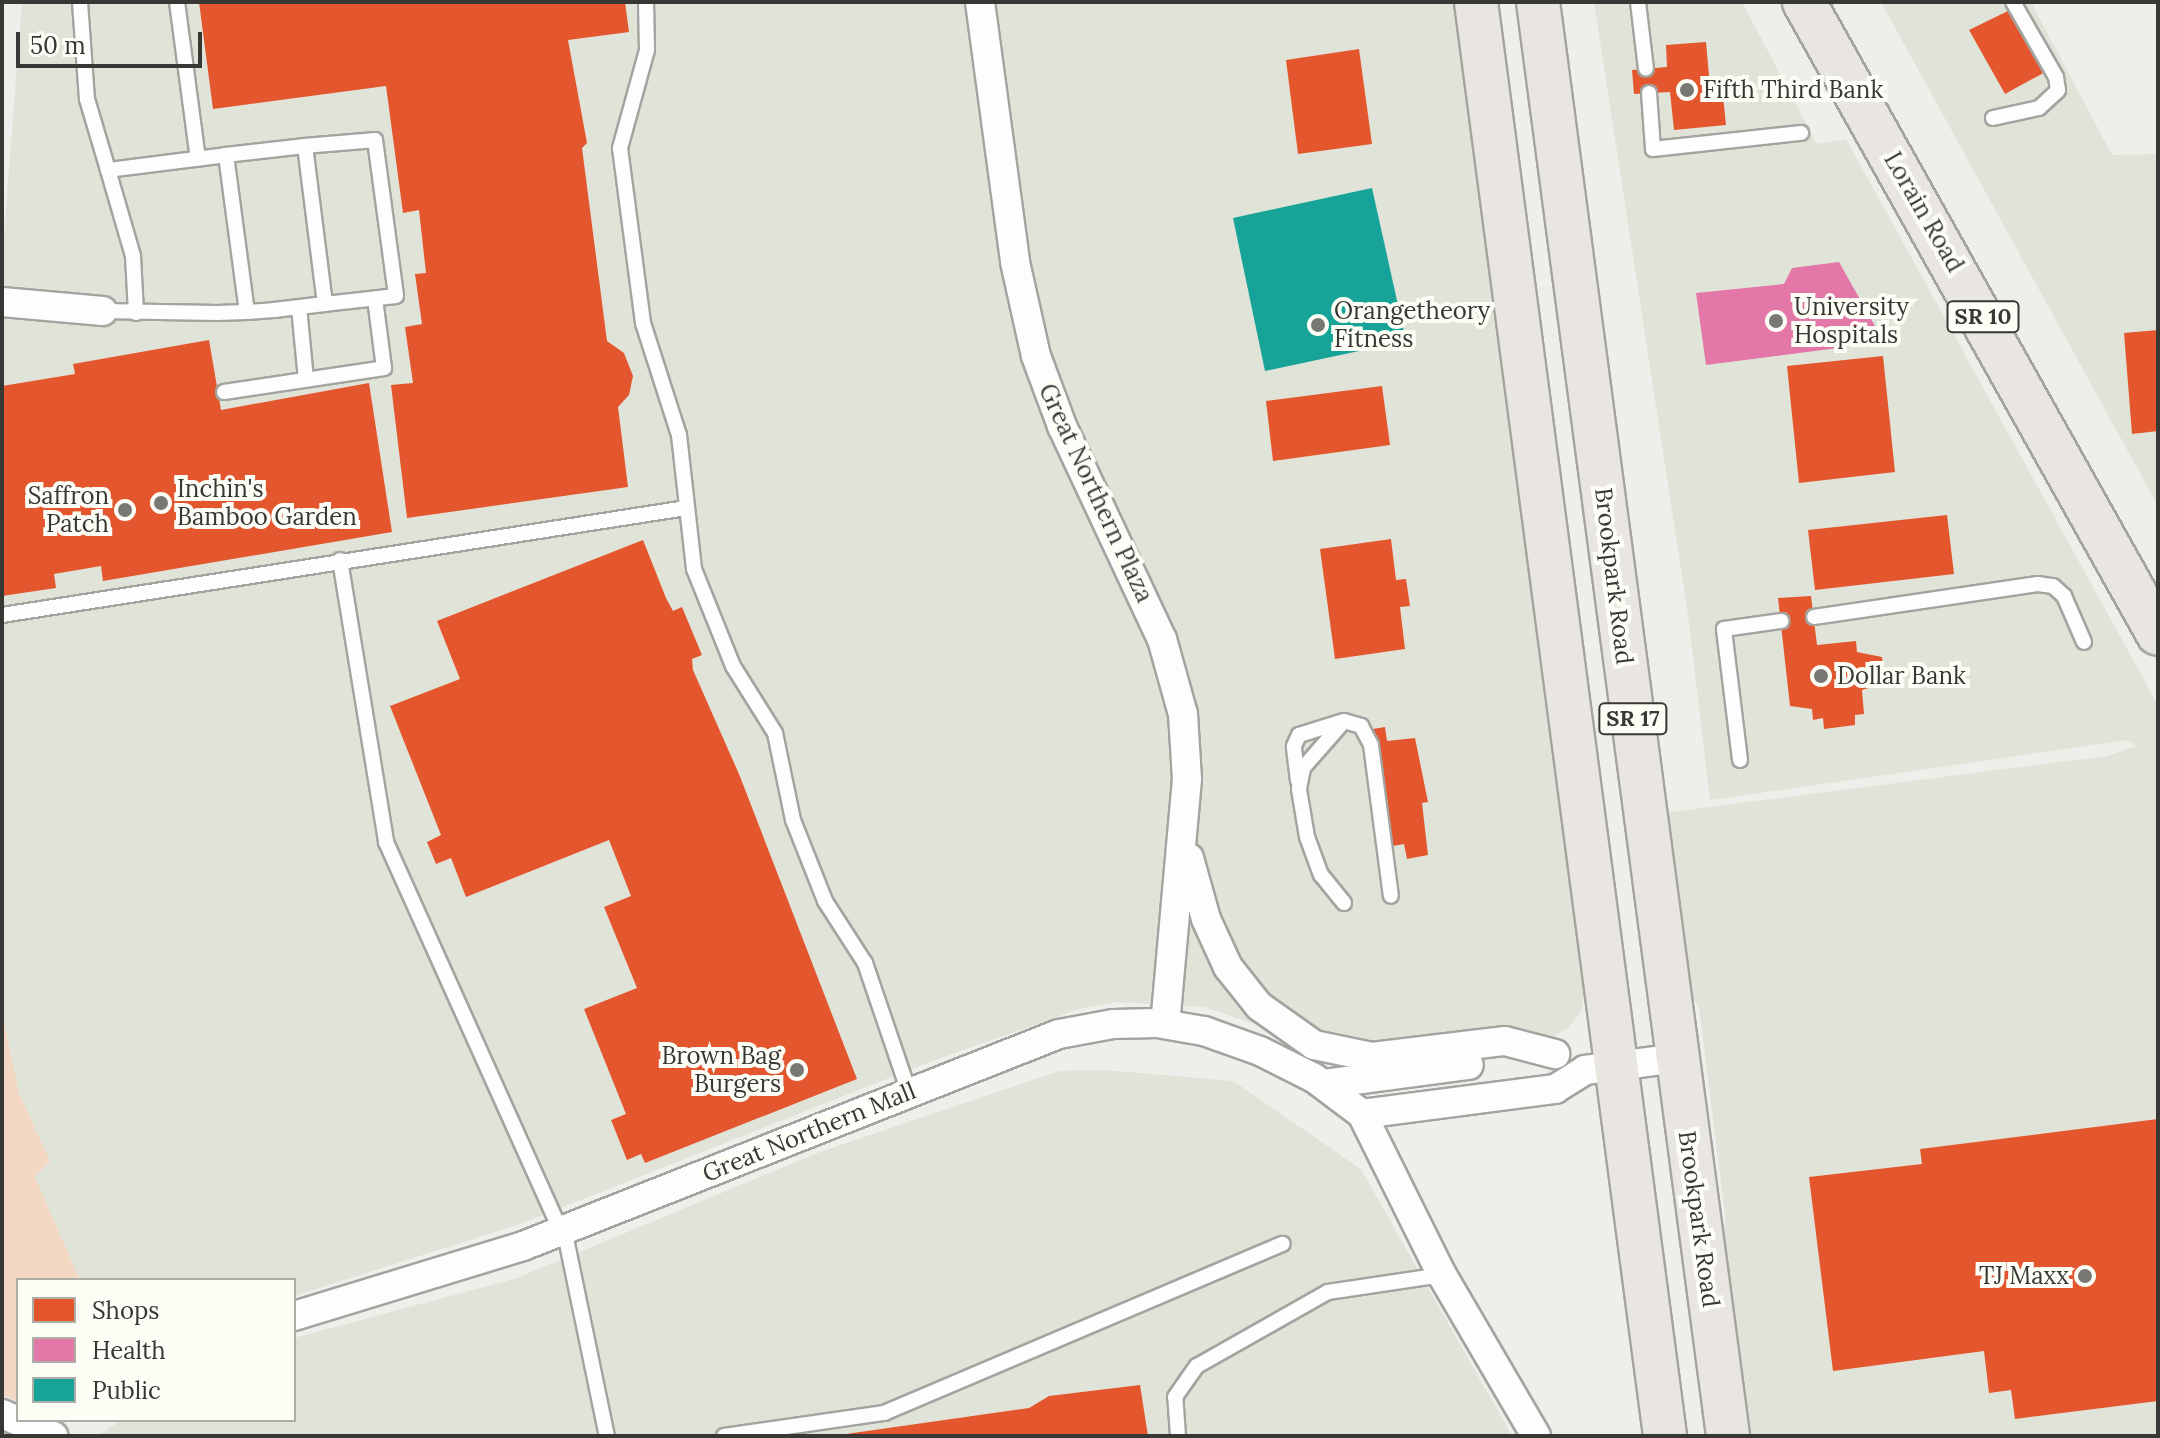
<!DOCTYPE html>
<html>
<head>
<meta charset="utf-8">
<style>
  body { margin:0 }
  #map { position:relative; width:2160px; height:1438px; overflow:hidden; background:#eeefea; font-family:Lora,serif }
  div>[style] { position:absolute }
  .built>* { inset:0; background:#e0e3d7 }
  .green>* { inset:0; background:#f2d8c2 }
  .shops>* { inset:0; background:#e4572e }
  .health>* { inset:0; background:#e377a8 }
  .public>* { inset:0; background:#17a398 }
  .roads { filter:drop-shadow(2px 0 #a3a4a0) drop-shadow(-2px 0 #a3a4a0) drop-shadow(0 2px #a3a4a0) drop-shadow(0 -2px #a3a4a0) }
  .lane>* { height:14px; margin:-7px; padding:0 7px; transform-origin:7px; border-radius:7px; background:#fcfdfc }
  .street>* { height:28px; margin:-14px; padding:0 14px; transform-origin:14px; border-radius:14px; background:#fcfdfc }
  .primary>* { height:42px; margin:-21px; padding:0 21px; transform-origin:21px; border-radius:21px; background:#e9e6e1 }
  .dots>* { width:22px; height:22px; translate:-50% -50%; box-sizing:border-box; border:4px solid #fcfef6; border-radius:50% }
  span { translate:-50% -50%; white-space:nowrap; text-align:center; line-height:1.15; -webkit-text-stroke:8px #fcfef6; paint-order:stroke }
  .shield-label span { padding:2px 6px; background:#fcfef6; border:2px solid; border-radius:6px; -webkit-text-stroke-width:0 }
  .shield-label { font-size:22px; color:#373734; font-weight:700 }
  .poi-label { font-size:24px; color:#373734 }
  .left { translate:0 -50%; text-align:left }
  .right { translate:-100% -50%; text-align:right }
  .street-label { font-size:24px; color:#373734 }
  .frame { position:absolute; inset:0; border:4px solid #373734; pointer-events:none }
  .legend { position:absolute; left:16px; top:1278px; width:280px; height:144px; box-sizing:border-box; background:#fcfef6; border:2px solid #adaea8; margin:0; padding:10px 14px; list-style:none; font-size:24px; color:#373734 }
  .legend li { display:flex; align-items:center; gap:16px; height:40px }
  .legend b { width:40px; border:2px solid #adaea8 }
  .scale { position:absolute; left:16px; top:32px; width:186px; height:36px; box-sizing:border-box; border:4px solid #373734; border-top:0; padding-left:10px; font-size:24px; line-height:28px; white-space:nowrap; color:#373734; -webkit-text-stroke:6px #fcfef6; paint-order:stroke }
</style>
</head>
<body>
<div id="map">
  <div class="built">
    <i style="clip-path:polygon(22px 2px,1464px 2px,1544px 599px,1549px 732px,1586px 983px,1581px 1012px,1568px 1028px,1554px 1036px,1381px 1051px,1257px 1025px,1205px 1007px,1116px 1002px,1079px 1009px,927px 1063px,520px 1224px,294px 1296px,294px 1280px,80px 1280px,35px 1177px,50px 1161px,19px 1093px,2px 1011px,2px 260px)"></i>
    <i style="clip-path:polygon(1594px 2px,1742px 2px,1817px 144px,1846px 139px,2158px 705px,2158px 1436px,1746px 1436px,1724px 1272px,1725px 1214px,1699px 1007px,1690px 994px,1663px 813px,2107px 756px,2136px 746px,2128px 740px,1710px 800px,1688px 615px)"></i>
    <i style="clip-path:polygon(1881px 2px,2031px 2px,2112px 155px,2158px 154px,2158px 506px)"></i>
    <i style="clip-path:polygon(1105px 1070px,1233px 1081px,1361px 1169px,1512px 1436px,98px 1436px,121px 1420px,294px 1420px,294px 1338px,517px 1278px,820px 1152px,1059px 1071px)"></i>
  </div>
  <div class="green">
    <i style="clip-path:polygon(2px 1011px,19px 1093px,50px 1161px,35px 1177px,80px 1280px,18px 1280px,18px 1402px,2px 1395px)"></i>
  </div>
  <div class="shops">
    <i style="clip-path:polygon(199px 2px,625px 2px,629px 32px,568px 40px,587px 143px,582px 148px,607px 341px,624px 353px,633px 376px,629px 395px,618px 407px,628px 487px,407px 518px,391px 385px,413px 383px,405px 327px,422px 324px,415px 274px,426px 273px,419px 210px,403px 213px,386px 86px,213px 109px)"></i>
    <i style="clip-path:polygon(2012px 9px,2047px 71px,2005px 94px,1969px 30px)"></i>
    <i style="clip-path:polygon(1706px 42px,1710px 87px,1722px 86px,1726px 125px,1674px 130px,1670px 92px,1634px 94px,1632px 70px,1667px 67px,1666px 45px)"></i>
    <i style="clip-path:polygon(1359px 49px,1372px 144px,1298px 154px,1286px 60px)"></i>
    <i style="clip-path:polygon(2158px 330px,2158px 431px,2132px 434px,2124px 333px)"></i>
    <i style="clip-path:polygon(209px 340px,221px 410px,369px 383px,392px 532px,103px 581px,101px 566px,54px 574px,56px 588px,2px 596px,2px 386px,75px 374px,73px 364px)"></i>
    <i style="clip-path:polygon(1883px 356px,1895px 472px,1799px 483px,1787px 366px)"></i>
    <i style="clip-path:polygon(1382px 386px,1390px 445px,1273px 461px,1266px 401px)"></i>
    <i style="clip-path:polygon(1947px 515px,1954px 574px,1815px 590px,1808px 530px)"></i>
    <i style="clip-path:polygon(1391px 539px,1396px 580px,1406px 579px,1410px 606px,1400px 607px,1405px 649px,1335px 659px,1320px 549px)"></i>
    <i style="clip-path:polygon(643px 540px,666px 598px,673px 611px,682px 607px,702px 655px,692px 659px,693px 670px,739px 774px,857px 1079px,645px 1163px,641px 1154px,627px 1160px,611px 1120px,626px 1114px,584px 1009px,637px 988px,604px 907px,631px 896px,609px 840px,466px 897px,451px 858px,436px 864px,427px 842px,441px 835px,390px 706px,460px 679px,437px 621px)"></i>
    <i style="clip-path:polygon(1811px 596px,1817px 645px,1856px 641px,1857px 652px,1882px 657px,1885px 683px,1862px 690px,1864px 714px,1855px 715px,1855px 725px,1824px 729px,1823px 718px,1813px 720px,1812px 709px,1790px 706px,1778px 598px)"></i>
    <i style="clip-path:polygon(1385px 727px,1387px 741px,1415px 738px,1428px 802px,1422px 803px,1428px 855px,1407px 859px,1404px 844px,1387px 847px,1373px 729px)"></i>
    <i style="clip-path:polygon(2158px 1119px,2158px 1401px,2015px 1419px,2011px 1390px,1989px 1393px,1984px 1351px,1833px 1371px,1809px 1177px,1922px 1164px,1920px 1149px)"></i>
    <i style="clip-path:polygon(1140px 1385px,1148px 1436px,832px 1436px,1029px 1408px,1049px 1396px)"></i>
  </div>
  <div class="health">
    <i style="clip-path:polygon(1839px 262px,1884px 342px,1706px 365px,1696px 293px,1784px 284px,1792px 268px)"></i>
  </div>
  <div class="public">
    <i style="clip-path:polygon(1372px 188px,1406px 341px,1265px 371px,1233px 218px)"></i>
  </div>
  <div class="roads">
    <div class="lane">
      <i style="left:80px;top:2px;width:97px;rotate:85.9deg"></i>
      <i style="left:87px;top:99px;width:74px;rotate:73.5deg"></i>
      <i style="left:177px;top:2px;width:158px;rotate:82.4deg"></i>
      <i style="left:646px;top:2px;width:48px;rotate:88.8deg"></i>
      <i style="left:647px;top:50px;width:102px;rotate:105.4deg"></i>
      <i style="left:620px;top:148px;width:177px;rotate:82.5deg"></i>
      <i style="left:643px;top:323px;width:118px;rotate:72.2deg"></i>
      <i style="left:679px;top:435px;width:135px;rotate:83.6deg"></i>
      <i style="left:694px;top:569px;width:105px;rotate:68.1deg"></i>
      <i style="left:733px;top:666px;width:79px;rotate:57.9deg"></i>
      <i style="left:775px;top:733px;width:89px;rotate:78.3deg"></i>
      <i style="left:793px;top:820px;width:87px;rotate:68.4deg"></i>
      <i style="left:825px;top:901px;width:74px;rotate:57.2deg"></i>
      <i style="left:865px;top:963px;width:136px;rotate:71.2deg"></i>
      <i style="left:1638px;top:2px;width:67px;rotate:83.2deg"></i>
      <i style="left:1649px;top:93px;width:56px;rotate:85.9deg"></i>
      <i style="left:1653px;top:149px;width:149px;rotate:-6.2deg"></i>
      <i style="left:1993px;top:118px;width:47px;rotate:-12.3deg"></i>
      <i style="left:2039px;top:108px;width:26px;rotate:-43deg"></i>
      <i style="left:2058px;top:90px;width:13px;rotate:-99deg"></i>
      <i style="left:2056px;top:77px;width:86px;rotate:-119.8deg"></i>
      <i style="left:305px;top:146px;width:70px;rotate:-4.9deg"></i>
      <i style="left:375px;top:140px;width:157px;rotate:82.3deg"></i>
      <i style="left:396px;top:296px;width:71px;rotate:173.6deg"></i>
      <i style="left:299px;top:307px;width:73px;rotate:84.5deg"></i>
      <i style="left:103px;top:311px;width:114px;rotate:1deg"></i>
      <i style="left:217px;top:313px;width:30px;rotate:-2deg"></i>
      <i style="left:247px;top:312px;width:27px;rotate:-4deg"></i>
      <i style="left:274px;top:310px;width:51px;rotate:-6.7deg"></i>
      <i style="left:325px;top:304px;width:159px;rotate:-97.2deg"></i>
      <i style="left:305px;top:146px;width:80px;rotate:173.5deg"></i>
      <i style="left:226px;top:155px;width:158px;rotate:82.4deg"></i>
      <i style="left:136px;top:313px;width:57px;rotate:-93deg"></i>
      <i style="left:133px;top:256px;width:90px;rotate:-106.2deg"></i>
      <i style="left:108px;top:170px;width:119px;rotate:-7.2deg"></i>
      <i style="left:224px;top:392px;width:162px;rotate:-8.5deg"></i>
      <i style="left:384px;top:368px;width:70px;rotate:-97.4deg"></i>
      <i style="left:340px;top:560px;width:286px;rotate:80.7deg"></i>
      <i style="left:386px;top:842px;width:425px;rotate:65.8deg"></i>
      <i style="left:2px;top:615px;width:692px;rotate:-8.89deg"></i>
      <i style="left:1814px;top:617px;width:226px;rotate:-8.4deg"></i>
      <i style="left:2038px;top:584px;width:15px;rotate:8deg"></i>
      <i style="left:2053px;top:586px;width:15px;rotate:42deg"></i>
      <i style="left:2064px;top:596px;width:50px;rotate:66.5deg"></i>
      <i style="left:1740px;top:760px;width:132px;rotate:-97deg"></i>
      <i style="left:1724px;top:629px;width:58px;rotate:-8deg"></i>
      <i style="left:1298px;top:781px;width:35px;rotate:-97deg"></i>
      <i style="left:1294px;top:746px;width:12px;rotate:-66deg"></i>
      <i style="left:1299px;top:735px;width:47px;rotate:-17.3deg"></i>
      <i style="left:1344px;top:903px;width:36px;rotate:-129deg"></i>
      <i style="left:1321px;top:875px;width:40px;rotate:-110.2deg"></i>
      <i style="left:1307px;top:837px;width:49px;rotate:-99.5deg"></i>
      <i style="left:1299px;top:789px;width:21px;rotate:-79deg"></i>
      <i style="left:1303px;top:768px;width:62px;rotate:-48.9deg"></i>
      <i style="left:1344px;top:721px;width:18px;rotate:16deg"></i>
      <i style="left:1361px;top:726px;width:21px;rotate:62deg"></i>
      <i style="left:1371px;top:745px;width:152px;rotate:82.5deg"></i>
      <i style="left:564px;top:1229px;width:211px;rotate:78.3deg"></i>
      <i style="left:724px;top:1436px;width:162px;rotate:-8.2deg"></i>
      <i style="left:884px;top:1413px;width:433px;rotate:-23deg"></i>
      <i style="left:1178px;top:1436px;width:39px;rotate:-94deg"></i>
      <i style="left:1175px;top:1397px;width:38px;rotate:-55deg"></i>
      <i style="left:1197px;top:1366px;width:150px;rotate:-29.5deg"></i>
      <i style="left:1328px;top:1292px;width:115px;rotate:-8.5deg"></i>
    </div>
    <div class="street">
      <i style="left:980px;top:2px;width:262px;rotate:82.3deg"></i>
      <i style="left:1015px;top:262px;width:96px;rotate:77.4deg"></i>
      <i style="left:1036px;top:356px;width:75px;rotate:69.6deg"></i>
      <i style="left:1062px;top:426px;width:235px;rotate:64.9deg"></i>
      <i style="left:1162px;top:639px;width:78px;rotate:74.4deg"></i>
      <i style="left:1183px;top:714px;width:65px;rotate:86.5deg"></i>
      <i style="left:1187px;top:779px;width:246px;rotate:95.1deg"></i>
      <i style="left:2px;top:302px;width:101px;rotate:5.1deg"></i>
      <i style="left:1189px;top:858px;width:63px;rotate:74.4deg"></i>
      <i style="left:1206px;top:919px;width:53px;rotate:65.4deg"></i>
      <i style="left:1228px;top:967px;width:50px;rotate:51.5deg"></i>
      <i style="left:1259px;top:1006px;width:67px;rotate:35.3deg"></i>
      <i style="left:1314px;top:1045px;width:59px;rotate:11.7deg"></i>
      <i style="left:1372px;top:1057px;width:134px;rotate:-6.9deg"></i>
      <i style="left:1505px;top:1041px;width:52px;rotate:14.6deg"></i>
      <i style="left:1324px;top:1084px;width:146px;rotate:-7.5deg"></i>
      <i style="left:1362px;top:1114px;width:195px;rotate:-7.4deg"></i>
      <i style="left:1555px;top:1089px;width:36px;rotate:-32deg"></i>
      <i style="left:1585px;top:1070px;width:93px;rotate:-7.4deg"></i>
      <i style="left:294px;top:1316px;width:239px;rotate:-17deg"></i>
      <i style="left:523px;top:1246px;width:576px;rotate:-21.58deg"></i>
      <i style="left:1059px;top:1034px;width:55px;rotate:-10.5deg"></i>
      <i style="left:1113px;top:1024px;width:44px;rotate:-1.3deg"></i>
      <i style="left:1157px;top:1023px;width:48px;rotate:9.7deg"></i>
      <i style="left:1204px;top:1031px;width:59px;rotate:19.7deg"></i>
      <i style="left:1260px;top:1051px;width:60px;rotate:26.6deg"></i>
      <i style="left:1314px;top:1078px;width:60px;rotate:36.9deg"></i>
      <i style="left:1362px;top:1114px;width:180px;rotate:63.6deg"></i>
      <i style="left:1442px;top:1275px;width:186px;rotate:59.7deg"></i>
      <i style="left:2px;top:1414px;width:56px;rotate:23.3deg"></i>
    </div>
    <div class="primary">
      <i style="left:1476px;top:2px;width:1446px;rotate:82.49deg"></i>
      <i style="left:1538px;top:2px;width:1447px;rotate:82.45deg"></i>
      <i style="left:1804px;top:2px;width:724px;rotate:60.75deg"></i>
    </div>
  </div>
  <div class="dots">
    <i style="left:1687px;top:90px;background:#777774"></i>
    <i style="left:1776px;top:321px;background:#777774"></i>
    <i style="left:1318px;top:325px;background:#777774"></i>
    <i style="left:161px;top:503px;background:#777774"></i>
    <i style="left:125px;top:510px;background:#777774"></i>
    <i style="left:1821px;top:676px;background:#777774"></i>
    <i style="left:797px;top:1070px;background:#777774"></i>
    <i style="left:2085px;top:1276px;background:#777774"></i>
  </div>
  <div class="shield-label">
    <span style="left:1983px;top:317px">SR 10</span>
    <span style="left:1633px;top:719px">SR 17</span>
  </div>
  <div class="poi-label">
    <span class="left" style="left:1703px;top:90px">Fifth Third Bank</span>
    <span class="left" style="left:1794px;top:321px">University<br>Hospitals</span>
    <span class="left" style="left:1334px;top:325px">Orangetheory<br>Fitness</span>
    <span class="left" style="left:177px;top:503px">Inchin's<br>Bamboo Garden</span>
    <span class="right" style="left:109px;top:510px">Saffron<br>Patch</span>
    <span class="left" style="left:1837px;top:676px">Dollar Bank</span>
    <span class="right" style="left:781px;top:1070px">Brown Bag<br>Burgers</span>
    <span class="right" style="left:2069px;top:1276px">TJ Maxx</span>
  </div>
  <div class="street-label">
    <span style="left:1924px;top:212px;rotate:60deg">Lorain Road</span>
    <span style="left:1096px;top:493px;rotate:65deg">Great Northern Plaza</span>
    <span style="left:1614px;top:576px;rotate:83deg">Brookpark Road</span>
    <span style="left:809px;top:1132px;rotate:-22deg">Great Northern Mall</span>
    <span style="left:1699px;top:1219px;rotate:82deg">Brookpark Road</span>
  </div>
  <div class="frame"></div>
  <ul class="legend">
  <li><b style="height:22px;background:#e4572e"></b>Shops</li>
  <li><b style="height:22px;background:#e377a8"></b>Health</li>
  <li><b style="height:22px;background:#17a398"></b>Public</li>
  </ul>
  <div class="scale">50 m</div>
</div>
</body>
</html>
